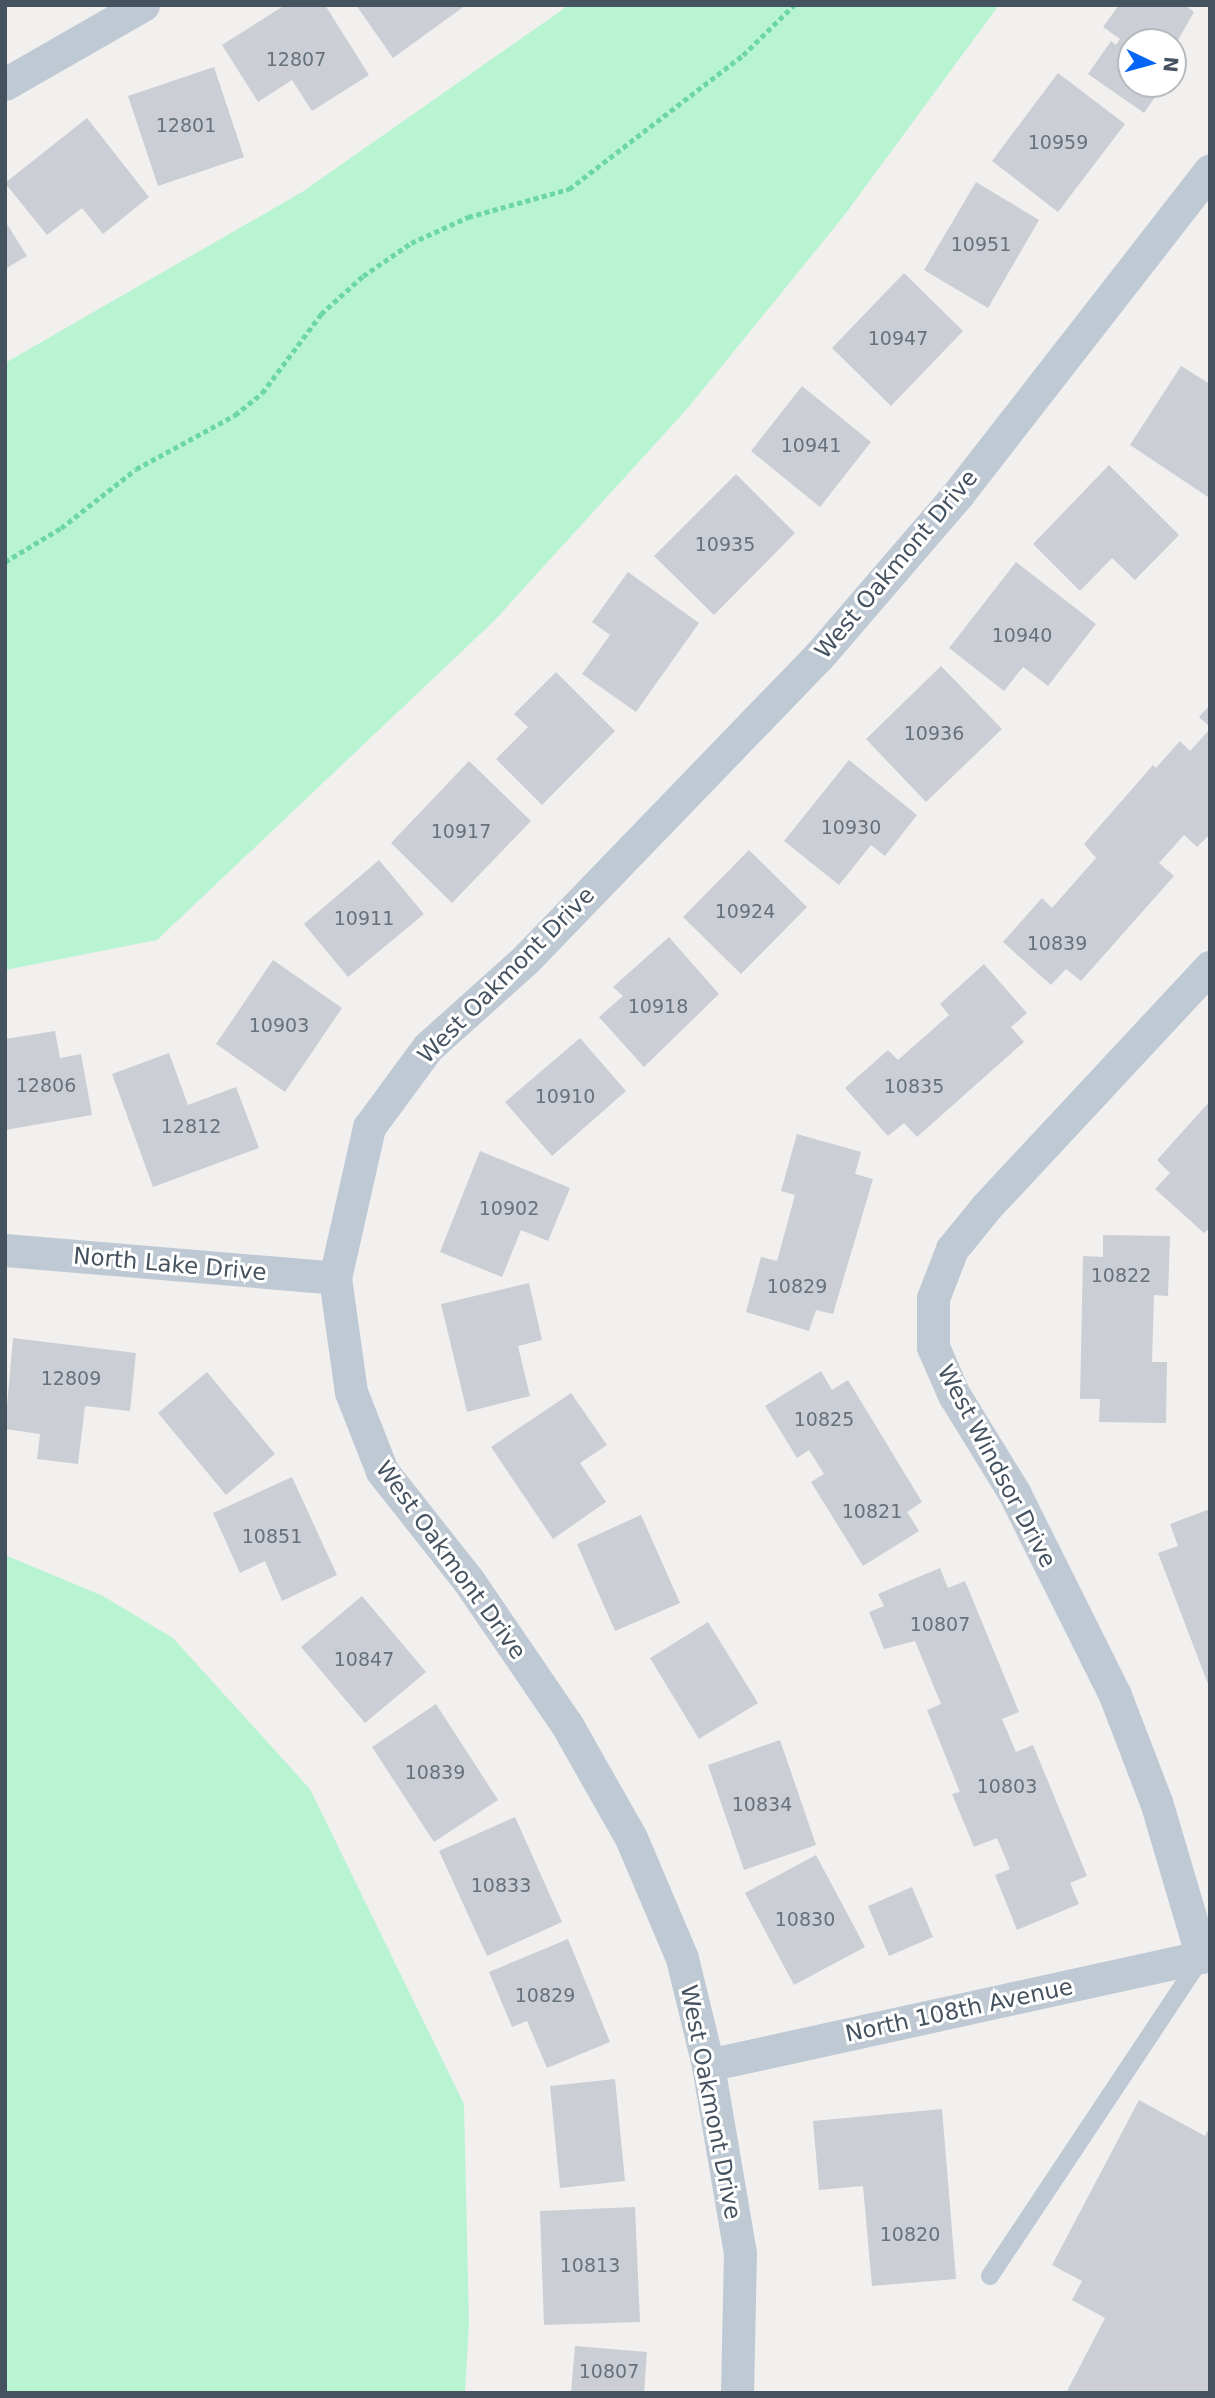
<!DOCTYPE html>
<html>
<head>
<meta charset="utf-8">
<style>
  body { margin:0 }
  #map { position:relative; width:1215px; height:2398px; overflow:hidden; background:#f2efef; font-family:"DejaVu Sans",sans-serif }
  div>[style] { position:absolute }
  .green>* { inset:0; background:#b9f4d2 }
  .building>* { inset:0; background:#cbced5 }
  .path>* { height:4.5px; margin-top:-2.25px; transform-origin:0; background:repeating-linear-gradient(90deg,#6dd6a6 0 5px,transparent 0 8.5px) }
  .lane>* { height:18px; margin:-9px; padding:0 9px; transform-origin:9px; border-radius:9px; background:#bec9d3 }
  .street>* { height:33px; margin:-16.5px; padding:0 16.5px; transform-origin:16.5px; border-radius:16.5px; background:#bec9d3 }
  span { translate:-50% -50%; white-space:nowrap; text-align:center; line-height:1.15; -webkit-text-stroke:6px #fff; paint-order:stroke }
  .number-label { font-size:19px; color:#66717c }
  .number-label span { -webkit-text-stroke-width:0 }
  .street-label { font-size:23px; color:#45525f }
  .frame { position:absolute; inset:0; border:7px solid #45525f; pointer-events:none }
  .north { position:absolute; left:1117px; top:28px; width:70px; height:70px; box-sizing:border-box; background:#fff; border:2px solid #b5babf; border-radius:50%; rotate:95deg; font-size:19px; font-weight:700; line-height:28px; text-align:center; color:#45525f }
  .north::after { content:''; display:block; margin:auto; width:24px; height:32px; background:#0465f7; clip-path:polygon(50% 0,100% 100%,50% 72%,0 100%) }
</style>
</head>
<body>
<div id="map">
  <div class="green">
    <i style="clip-path:polygon(569px 5px,999px 5px,843px 217px,687px 409px,494px 621px,157px 940px,5px 970px,5px 363px,302px 192px)"></i>
    <i style="clip-path:polygon(5px 1555px,103px 1596px,173px 1638px,310px 1789px,464px 2104px,469px 2324px,465px 2393px,5px 2393px)"></i>
  </div>
  <div class="building">
    <i style="clip-path:polygon(285px 5px,325px 5px,369px 75px,312px 111px,292px 80px,258px 102px,222px 45px)"></i>
    <i style="clip-path:polygon(356px 5px,466px 5px,393px 58px)"></i>
    <i style="clip-path:polygon(1119px 5px,1185px 5px,1194px 12px,1173px 49px,1173px 42px,1131px 42px,1131px 84px,1164px 84px,1144px 113px,1088px 74px,1111px 41px,1116px 45px,1120px 39px,1103px 27px)"></i>
    <i style="clip-path:polygon(214px 67px,244px 157px,158px 186px,128px 96px)"></i>
    <i style="clip-path:polygon(1058px 73px,1125px 124px,1058px 212px,992px 161px)"></i>
    <i style="clip-path:polygon(87px 118px,149px 197px,103px 234px,82px 208px,47px 235px,5px 183px)"></i>
    <i style="clip-path:polygon(976px 182px,1039px 220px,988px 308px,924px 270px)"></i>
    <i style="clip-path:polygon(5px 221px,27px 256px,5px 269px)"></i>
    <i style="clip-path:polygon(904px 273px,963px 331px,891px 406px,832px 348px)"></i>
    <i style="clip-path:polygon(1181px 366px,1210px 384px,1208px 497px,1130px 445px)"></i>
    <i style="clip-path:polygon(802px 386px,871px 442px,820px 507px,751px 451px)"></i>
    <i style="clip-path:polygon(1109px 465px,1179px 535px,1135px 580px,1112px 558px,1080px 591px,1033px 544px)"></i>
    <i style="clip-path:polygon(736px 474px,795px 533px,714px 615px,654px 556px)"></i>
    <i style="clip-path:polygon(1016px 562px,1096px 624px,1048px 686px,1023px 667px,1004px 691px,949px 648px)"></i>
    <i style="clip-path:polygon(628px 572px,699px 623px,636px 712px,582px 674px,610px 635px,592px 622px)"></i>
    <i style="clip-path:polygon(941px 666px,1002px 729px,926px 802px,866px 739px)"></i>
    <i style="clip-path:polygon(556px 672px,615px 731px,542px 805px,496px 759px,528px 727px,514px 714px)"></i>
    <i style="clip-path:polygon(1210px 705px,1210px 727px,1199px 717px)"></i>
    <i style="clip-path:polygon(1210px 729px,1210px 834px,1197px 847px,1184px 835px,1159px 863px,1174px 876px,1081px 981px,1066px 969px,1051px 985px,1003px 942px,1042px 898px,1052px 908px,1096px 858px,1084px 844px,1153px 765px,1156px 768px,1180px 741px,1190px 751px)"></i>
    <i style="clip-path:polygon(849px 760px,917px 815px,885px 856px,871px 845px,839px 885px,784px 841px)"></i>
    <i style="clip-path:polygon(469px 761px,531px 821px,452px 903px,391px 843px)"></i>
    <i style="clip-path:polygon(749px 850px,807px 907px,741px 974px,683px 917px)"></i>
    <i style="clip-path:polygon(379px 860px,424px 914px,348px 977px,304px 924px)"></i>
    <i style="clip-path:polygon(669px 937px,719px 994px,644px 1067px,599px 1017px,623px 996px,613px 987px)"></i>
    <i style="clip-path:polygon(273px 960px,342px 1008px,285px 1092px,216px 1044px)"></i>
    <i style="clip-path:polygon(984px 964px,1027px 1013px,1011px 1027px,1024px 1042px,917px 1137px,904px 1123px,888px 1136px,845px 1088px,888px 1050px,898px 1060px,949px 1015px,940px 1004px)"></i>
    <i style="clip-path:polygon(55px 1031px,60px 1058px,81px 1054px,92px 1115px,5px 1130px,5px 1039px)"></i>
    <i style="clip-path:polygon(580px 1038px,626px 1091px,552px 1156px,505px 1102px)"></i>
    <i style="clip-path:polygon(169px 1053px,188px 1105px,236px 1087px,259px 1148px,153px 1187px,112px 1074px)"></i>
    <i style="clip-path:polygon(1210px 1101px,1210px 1228px,1204px 1233px,1155px 1189px,1170px 1173px,1157px 1160px)"></i>
    <i style="clip-path:polygon(797px 1134px,861px 1152px,855px 1174px,873px 1179px,833px 1314px,816px 1310px,809px 1331px,746px 1312px,761px 1257px,777px 1261px,795px 1195px,781px 1191px)"></i>
    <i style="clip-path:polygon(480px 1151px,570px 1188px,548px 1241px,521px 1230px,502px 1277px,440px 1252px)"></i>
    <i style="clip-path:polygon(1103px 1235px,1170px 1236px,1168px 1296px,1154px 1295px,1152px 1362px,1167px 1362px,1166px 1423px,1099px 1422px,1100px 1399px,1080px 1399px,1083px 1256px,1103px 1257px)"></i>
    <i style="clip-path:polygon(529px 1283px,542px 1340px,518px 1346px,530px 1396px,467px 1412px,441px 1304px)"></i>
    <i style="clip-path:polygon(13px 1338px,136px 1353px,130px 1411px,85px 1406px,78px 1464px,37px 1459px,40px 1434px,5px 1429px)"></i>
    <i style="clip-path:polygon(821px 1371px,832px 1390px,848px 1380px,922px 1502px,907px 1512px,919px 1531px,863px 1566px,811px 1482px,824px 1474px,809px 1450px,797px 1458px,765px 1406px)"></i>
    <i style="clip-path:polygon(207px 1372px,275px 1454px,226px 1495px,158px 1413px)"></i>
    <i style="clip-path:polygon(571px 1393px,607px 1445px,580px 1463px,606px 1502px,553px 1539px,491px 1447px)"></i>
    <i style="clip-path:polygon(292px 1477px,337px 1575px,282px 1601px,265px 1561px,240px 1573px,213px 1513px)"></i>
    <i style="clip-path:polygon(1210px 1509px,1210px 1683px,1208px 1684px,1158px 1553px,1178px 1546px,1170px 1524px)"></i>
    <i style="clip-path:polygon(641px 1515px,680px 1603px,615px 1631px,577px 1544px)"></i>
    <i style="clip-path:polygon(940px 1568px,948px 1588px,965px 1581px,1019px 1712px,1002px 1719px,1016px 1752px,1033px 1745px,1087px 1876px,1070px 1883px,1079px 1904px,1017px 1930px,995px 1875px,1010px 1869px,997px 1838px,974px 1847px,952px 1794px,960px 1792px,927px 1710px,941px 1704px,915px 1641px,884px 1649px,869px 1612px,884px 1606px,878px 1594px)"></i>
    <i style="clip-path:polygon(362px 1596px,426px 1672px,365px 1723px,301px 1647px)"></i>
    <i style="clip-path:polygon(708px 1622px,758px 1703px,699px 1739px,650px 1658px)"></i>
    <i style="clip-path:polygon(436px 1704px,498px 1800px,434px 1842px,372px 1747px)"></i>
    <i style="clip-path:polygon(780px 1740px,816px 1845px,744px 1870px,708px 1765px)"></i>
    <i style="clip-path:polygon(515px 1817px,562px 1922px,487px 1956px,439px 1851px)"></i>
    <i style="clip-path:polygon(816px 1855px,865px 1947px,794px 1985px,745px 1893px)"></i>
    <i style="clip-path:polygon(912px 1887px,933px 1937px,889px 1956px,868px 1906px)"></i>
    <i style="clip-path:polygon(568px 1939px,610px 2042px,547px 2068px,527px 2021px,512px 2027px,489px 1972px)"></i>
    <i style="clip-path:polygon(615px 2079px,625px 2181px,560px 2188px,550px 2086px)"></i>
    <i style="clip-path:polygon(1139px 2100px,1205px 2136px,1210px 2126px,1210px 2393px,1066px 2393px,1105px 2318px,1072px 2300px,1082px 2281px,1052px 2265px)"></i>
    <i style="clip-path:polygon(942px 2109px,956px 2279px,872px 2286px,863px 2186px,819px 2190px,813px 2121px)"></i>
    <i style="clip-path:polygon(635px 2207px,640px 2322px,544px 2325px,540px 2211px)"></i>
    <i style="clip-path:polygon(575px 2346px,647px 2352px,644px 2393px,571px 2393px)"></i>
  </div>
  <div class="path">
    <i style="left:5px;top:562px;width:66px;rotate:-31.3deg"></i>
    <i style="left:61px;top:528px;width:95px;rotate:-38.2deg"></i>
    <i style="left:136px;top:469px;width:113px;rotate:-28.6deg"></i>
    <i style="left:235px;top:415px;width:35px;rotate:-39deg"></i>
    <i style="left:262px;top:393px;width:99px;rotate:-53.2deg"></i>
    <i style="left:321px;top:314px;width:57px;rotate:-42.1deg"></i>
    <i style="left:363px;top:276px;width:58px;rotate:-34.5deg"></i>
    <i style="left:411px;top:243px;width:63px;rotate:-24.5deg"></i>
    <i style="left:468px;top:217px;width:105px;rotate:-15.5deg"></i>
    <i style="left:569px;top:189px;width:220px;rotate:-37.6deg"></i>
    <i style="left:743px;top:55px;width:71px;rotate:-44.4deg"></i>
  </div>
  <div class="lane">
    <i style="left:990px;top:2276px;width:382px;rotate:-56.4deg"></i>
  </div>
  <div class="street">
    <i style="left:5px;top:84px;width:159px;rotate:-29.8deg"></i>
    <i style="left:5px;top:1250px;width:331px;rotate:4.8deg"></i>
    <i style="left:1202px;top:1957px;width:162px;rotate:-106.5deg"></i>
    <i style="left:1156px;top:1802px;width:115px;rotate:-111deg"></i>
    <i style="left:1115px;top:1695px;width:225px;rotate:-116.5deg"></i>
    <i style="left:1015px;top:1494px;width:116px;rotate:-121.6deg"></i>
    <i style="left:954px;top:1395px;width:52px;rotate:-113.6deg"></i>
    <i style="left:933px;top:1347px;width:49px;rotate:-90deg"></i>
    <i style="left:933px;top:1298px;width:53px;rotate:-68.8deg"></i>
    <i style="left:952px;top:1249px;width:55px;rotate:-50.9deg"></i>
    <i style="left:987px;top:1206px;width:327px;rotate:-47deg"></i>
    <i style="left:708px;top:2065px;width:514px;rotate:-12.36deg"></i>
    <i style="left:737px;top:2393px;width:140px;rotate:-88.8deg"></i>
    <i style="left:740px;top:2253px;width:191px;rotate:-99.7deg"></i>
    <i style="left:708px;top:2065px;width:110px;rotate:-103.7deg"></i>
    <i style="left:682px;top:1958px;width:130px;rotate:-113deg"></i>
    <i style="left:631px;top:1838px;width:130px;rotate:-119.5deg"></i>
    <i style="left:567px;top:1725px;width:176px;rotate:-124.3deg"></i>
    <i style="left:468px;top:1580px;width:139px;rotate:-128.3deg"></i>
    <i style="left:382px;top:1471px;width:85px;rotate:-111.4deg"></i>
    <i style="left:351px;top:1392px;width:115px;rotate:-98deg"></i>
    <i style="left:335px;top:1278px;width:155px;rotate:-77.3deg"></i>
    <i style="left:369px;top:1127px;width:99px;rotate:-53.6deg"></i>
    <i style="left:428px;top:1047px;width:132px;rotate:-41.9deg"></i>
    <i style="left:526px;top:959px;width:420px;rotate:-46deg"></i>
    <i style="left:818px;top:657px;width:215px;rotate:-49.3deg"></i>
    <i style="left:958px;top:494px;width:410px;rotate:-52.1deg"></i>
  </div>
  <div class="number-label">
    <span style="left:296px;top:60px">12807</span>
    <span style="left:186px;top:126px">12801</span>
    <span style="left:1058px;top:143px">10959</span>
    <span style="left:981px;top:245px">10951</span>
    <span style="left:898px;top:339px">10947</span>
    <span style="left:811px;top:446px">10941</span>
    <span style="left:725px;top:545px">10935</span>
    <span style="left:1022px;top:636px">10940</span>
    <span style="left:934px;top:734px">10936</span>
    <span style="left:851px;top:828px">10930</span>
    <span style="left:461px;top:832px">10917</span>
    <span style="left:745px;top:912px">10924</span>
    <span style="left:364px;top:919px">10911</span>
    <span style="left:1057px;top:944px">10839</span>
    <span style="left:658px;top:1007px">10918</span>
    <span style="left:279px;top:1026px">10903</span>
    <span style="left:46px;top:1086px">12806</span>
    <span style="left:914px;top:1087px">10835</span>
    <span style="left:565px;top:1097px">10910</span>
    <span style="left:191px;top:1127px">12812</span>
    <span style="left:509px;top:1209px">10902</span>
    <span style="left:1121px;top:1276px">10822</span>
    <span style="left:797px;top:1287px">10829</span>
    <span style="left:71px;top:1379px">12809</span>
    <span style="left:824px;top:1420px">10825</span>
    <span style="left:872px;top:1512px">10821</span>
    <span style="left:272px;top:1537px">10851</span>
    <span style="left:940px;top:1625px">10807</span>
    <span style="left:364px;top:1660px">10847</span>
    <span style="left:435px;top:1773px">10839</span>
    <span style="left:1007px;top:1787px">10803</span>
    <span style="left:762px;top:1805px">10834</span>
    <span style="left:501px;top:1886px">10833</span>
    <span style="left:805px;top:1920px">10830</span>
    <span style="left:545px;top:1996px">10829</span>
    <span style="left:910px;top:2235px">10820</span>
    <span style="left:590px;top:2266px">10813</span>
    <span style="left:609px;top:2372px">10807</span>
  </div>
  <div class="street-label">
    <span style="left:896px;top:564px;rotate:-50deg">West Oakmont Drive</span>
    <span style="left:506px;top:975px;rotate:-45deg">West Oakmont Drive</span>
    <span style="left:170px;top:1264px;rotate:5deg">North Lake Drive</span>
    <span style="left:997px;top:1466px;rotate:62deg">West Windsor Drive</span>
    <span style="left:451px;top:1560px;rotate:54deg">West Oakmont Drive</span>
    <span style="left:959px;top:2010px;rotate:-12deg">North 108th Avenue</span>
    <span style="left:711px;top:2102px;rotate:79deg">West Oakmont Drive</span>
  </div>
  <div class="frame"></div>
  <div class="north">N</div>
</div>
</body>
</html>
